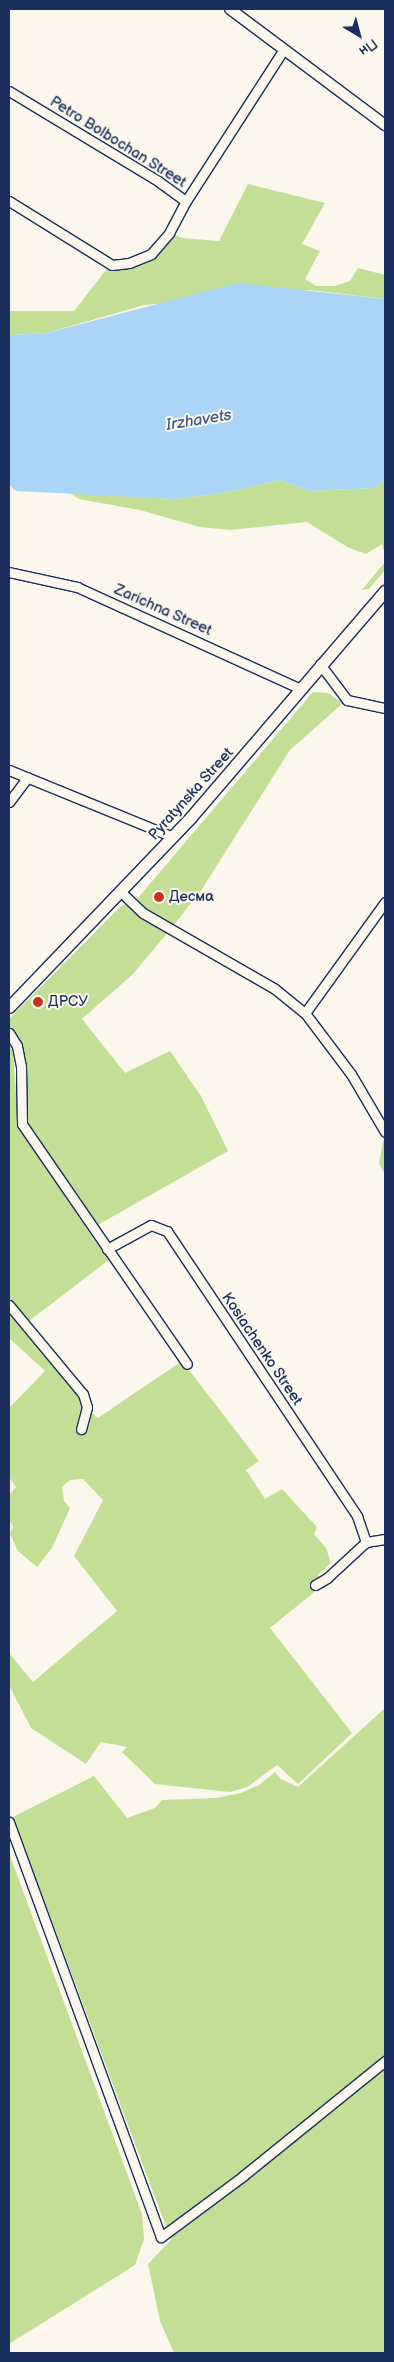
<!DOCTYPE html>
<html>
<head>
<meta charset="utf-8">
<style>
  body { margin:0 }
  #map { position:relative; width:394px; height:2362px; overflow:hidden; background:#fbf7ec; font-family:"Balsamiq Sans",sans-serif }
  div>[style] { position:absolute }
  .green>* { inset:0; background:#c3df96 }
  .water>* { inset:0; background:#abd5f6 }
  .roads { filter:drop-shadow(1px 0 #1b2f5e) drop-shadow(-1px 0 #1b2f5e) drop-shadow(0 1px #1b2f5e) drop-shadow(0 -1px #1b2f5e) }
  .minor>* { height:9px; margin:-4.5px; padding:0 4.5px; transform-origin:4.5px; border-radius:4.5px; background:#fbf7ec }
  .tertiary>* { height:10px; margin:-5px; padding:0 5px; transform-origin:5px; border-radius:5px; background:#fbf7ec }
  .secondary>* { height:11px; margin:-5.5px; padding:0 5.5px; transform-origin:5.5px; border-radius:5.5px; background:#fbf7ec }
  .dots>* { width:14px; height:14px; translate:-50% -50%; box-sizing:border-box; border:2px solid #fbf7ec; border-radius:50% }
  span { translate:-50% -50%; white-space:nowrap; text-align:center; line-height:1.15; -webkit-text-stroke:4px #fbf7ec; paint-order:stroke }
  .street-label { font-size:15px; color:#1b2f5e }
  .poi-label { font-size:15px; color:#1b2f5e }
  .left { translate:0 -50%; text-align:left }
  .water-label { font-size:16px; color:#3f5884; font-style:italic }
  .frame { position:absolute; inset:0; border:10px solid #1b2f5e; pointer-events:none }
  .north { position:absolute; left:334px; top:10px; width:50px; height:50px; -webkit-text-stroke:4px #fbf7ec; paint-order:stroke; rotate:143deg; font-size:14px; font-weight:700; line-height:20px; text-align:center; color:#1b2f5e }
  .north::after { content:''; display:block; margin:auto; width:18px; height:22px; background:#1b2f5e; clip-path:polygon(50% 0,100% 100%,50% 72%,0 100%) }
</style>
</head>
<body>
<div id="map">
  <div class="green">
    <i style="clip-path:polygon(248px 184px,325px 203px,302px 244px,320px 251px,305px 279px,316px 286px,335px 286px,350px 281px,358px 268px,385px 275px,385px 299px,309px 290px,144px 305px,47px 333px,9px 335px,9px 311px,74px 311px,113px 261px,128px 261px,150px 251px,165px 230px,182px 238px,219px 241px)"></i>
    <i style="clip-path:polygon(280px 480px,310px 491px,375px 488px,385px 480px,385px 556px,382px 544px,366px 554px,349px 548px,307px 522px,230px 530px,200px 527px,140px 510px,79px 499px,70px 493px,175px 499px,228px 492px)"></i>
    <i style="clip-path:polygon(385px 562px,385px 570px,369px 589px,362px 590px)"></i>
    <i style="clip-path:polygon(313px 692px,328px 693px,343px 703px,290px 750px,200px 892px,164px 937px,133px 974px,82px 1019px,125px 1073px,170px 1051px,201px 1096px,228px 1151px,96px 1226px,28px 1127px,23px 1048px,9px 1026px,9px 1019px,120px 907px,137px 899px)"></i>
    <i style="clip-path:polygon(9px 1043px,13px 1053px,18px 1121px,94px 1240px,110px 1259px,29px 1321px,9px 1299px)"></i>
    <i style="clip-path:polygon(385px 1131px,385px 1175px,379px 1163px)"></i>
    <i style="clip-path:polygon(9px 1307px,82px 1395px,85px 1407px,98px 1418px,182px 1361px,259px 1461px,246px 1470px,265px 1499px,282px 1489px,317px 1527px,314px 1534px,326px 1548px,331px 1563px,318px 1575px,323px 1585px,270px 1628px,352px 1733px,298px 1784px,277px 1765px,247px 1787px,230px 1792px,155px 1784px,122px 1752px,127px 1747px,101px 1742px,86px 1764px,31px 1728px,9px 1685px,9px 1653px,33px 1682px,117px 1611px,74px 1556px,103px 1500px,83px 1479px,70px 1480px,62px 1487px,64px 1501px,70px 1508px,52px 1548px,37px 1567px,18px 1551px,10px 1534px,13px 1527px,9px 1519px,9px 1495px,16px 1487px,9px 1477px,9px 1408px,45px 1371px,9px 1338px)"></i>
    <i style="clip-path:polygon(385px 1708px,385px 2353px,174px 2353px,160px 2321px,148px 2264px,171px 2240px,13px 1817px,94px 1776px,127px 1818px,155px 1808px,162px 1800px,216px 1798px,241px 1793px,259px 1785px,275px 1772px,281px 1779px,298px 1787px)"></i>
    <i style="clip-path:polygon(9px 1853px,142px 2214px,144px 2239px,135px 2265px,9px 2344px)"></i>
  </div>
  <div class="water">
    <i style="clip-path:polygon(237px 283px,385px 299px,385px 480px,375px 488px,310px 491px,280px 480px,228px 492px,175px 499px,16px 491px,9px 485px,9px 335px,47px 333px)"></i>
  </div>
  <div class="roads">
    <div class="minor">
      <i style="left:9px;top:91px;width:174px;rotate:31.1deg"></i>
      <i style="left:158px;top:181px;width:34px;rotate:36deg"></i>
      <i style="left:9px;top:201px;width:121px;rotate:31.9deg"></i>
      <i style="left:112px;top:265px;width:17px;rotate:-7deg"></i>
      <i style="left:129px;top:263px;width:24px;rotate:-22deg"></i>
      <i style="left:151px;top:254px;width:28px;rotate:-49deg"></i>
      <i style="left:169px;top:233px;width:36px;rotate:-62deg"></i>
      <i style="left:186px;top:201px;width:181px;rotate:-57.2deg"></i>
      <i style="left:9px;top:572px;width:70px;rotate:12.4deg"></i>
      <i style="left:77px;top:587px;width:246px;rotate:24.5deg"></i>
      <i style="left:320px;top:664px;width:45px;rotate:53.1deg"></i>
      <i style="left:347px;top:700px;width:39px;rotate:12deg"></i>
      <i style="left:9px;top:770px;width:177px;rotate:22.2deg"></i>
      <i style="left:9px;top:802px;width:31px;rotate:-53deg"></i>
      <i style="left:121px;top:892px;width:30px;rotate:44deg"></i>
      <i style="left:143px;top:913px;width:152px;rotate:29.9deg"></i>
      <i style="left:275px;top:989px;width:38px;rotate:39deg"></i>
      <i style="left:305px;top:1013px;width:76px;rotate:53deg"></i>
      <i style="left:351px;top:1074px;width:67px;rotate:59.6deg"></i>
      <i style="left:305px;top:1013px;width:137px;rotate:-54.2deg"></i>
      <i style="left:9px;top:1033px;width:15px;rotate:58deg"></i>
      <i style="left:17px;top:1046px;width:20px;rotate:79deg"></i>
      <i style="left:21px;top:1066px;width:58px;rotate:89deg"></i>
      <i style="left:22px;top:1124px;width:291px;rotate:55.5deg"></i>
      <i style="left:107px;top:1249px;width:50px;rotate:-28.6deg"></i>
      <i style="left:151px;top:1225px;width:17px;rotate:21deg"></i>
      <i style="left:167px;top:1231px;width:343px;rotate:56.3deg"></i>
      <i style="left:357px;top:1516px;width:28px;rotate:71deg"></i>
      <i style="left:9px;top:1305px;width:116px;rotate:50.3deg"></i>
      <i style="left:83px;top:1394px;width:14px;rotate:73deg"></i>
      <i style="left:87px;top:1407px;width:23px;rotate:105deg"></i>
      <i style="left:315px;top:1585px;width:14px;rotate:-30deg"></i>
      <i style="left:327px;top:1578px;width:53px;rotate:-42.7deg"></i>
      <i style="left:366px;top:1542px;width:19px;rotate:-9deg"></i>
      <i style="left:9px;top:1822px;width:442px;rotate:69.9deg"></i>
      <i style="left:161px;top:2237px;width:102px;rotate:-36.6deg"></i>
      <i style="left:243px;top:2176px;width:183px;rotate:-39deg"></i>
    </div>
    <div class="tertiary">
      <i style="left:230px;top:9px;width:194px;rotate:36.8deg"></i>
    </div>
    <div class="secondary">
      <i style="left:9px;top:1007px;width:263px;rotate:-46.2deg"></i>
      <i style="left:191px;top:817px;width:298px;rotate:-49.4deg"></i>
    </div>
  </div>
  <div class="dots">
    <i style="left:159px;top:897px;background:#c8321e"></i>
    <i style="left:38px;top:1002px;background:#c8321e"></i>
  </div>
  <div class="street-label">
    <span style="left:118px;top:142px;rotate:32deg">Petro Bolbochan Street</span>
    <span style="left:163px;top:610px;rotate:24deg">Zarichna Street</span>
    <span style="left:191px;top:794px;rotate:-48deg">Pyratynska Street</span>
    <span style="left:262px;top:1349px;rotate:56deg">Kosiachenko Street</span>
  </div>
  <div class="poi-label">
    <span class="left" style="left:169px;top:897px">Десма</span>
    <span class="left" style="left:48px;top:1002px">ДРСУ</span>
  </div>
  <div class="water-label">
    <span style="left:199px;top:421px;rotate:-9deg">Irzhavets</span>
  </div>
  <div class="frame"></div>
  <div class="north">Пн</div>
</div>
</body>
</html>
